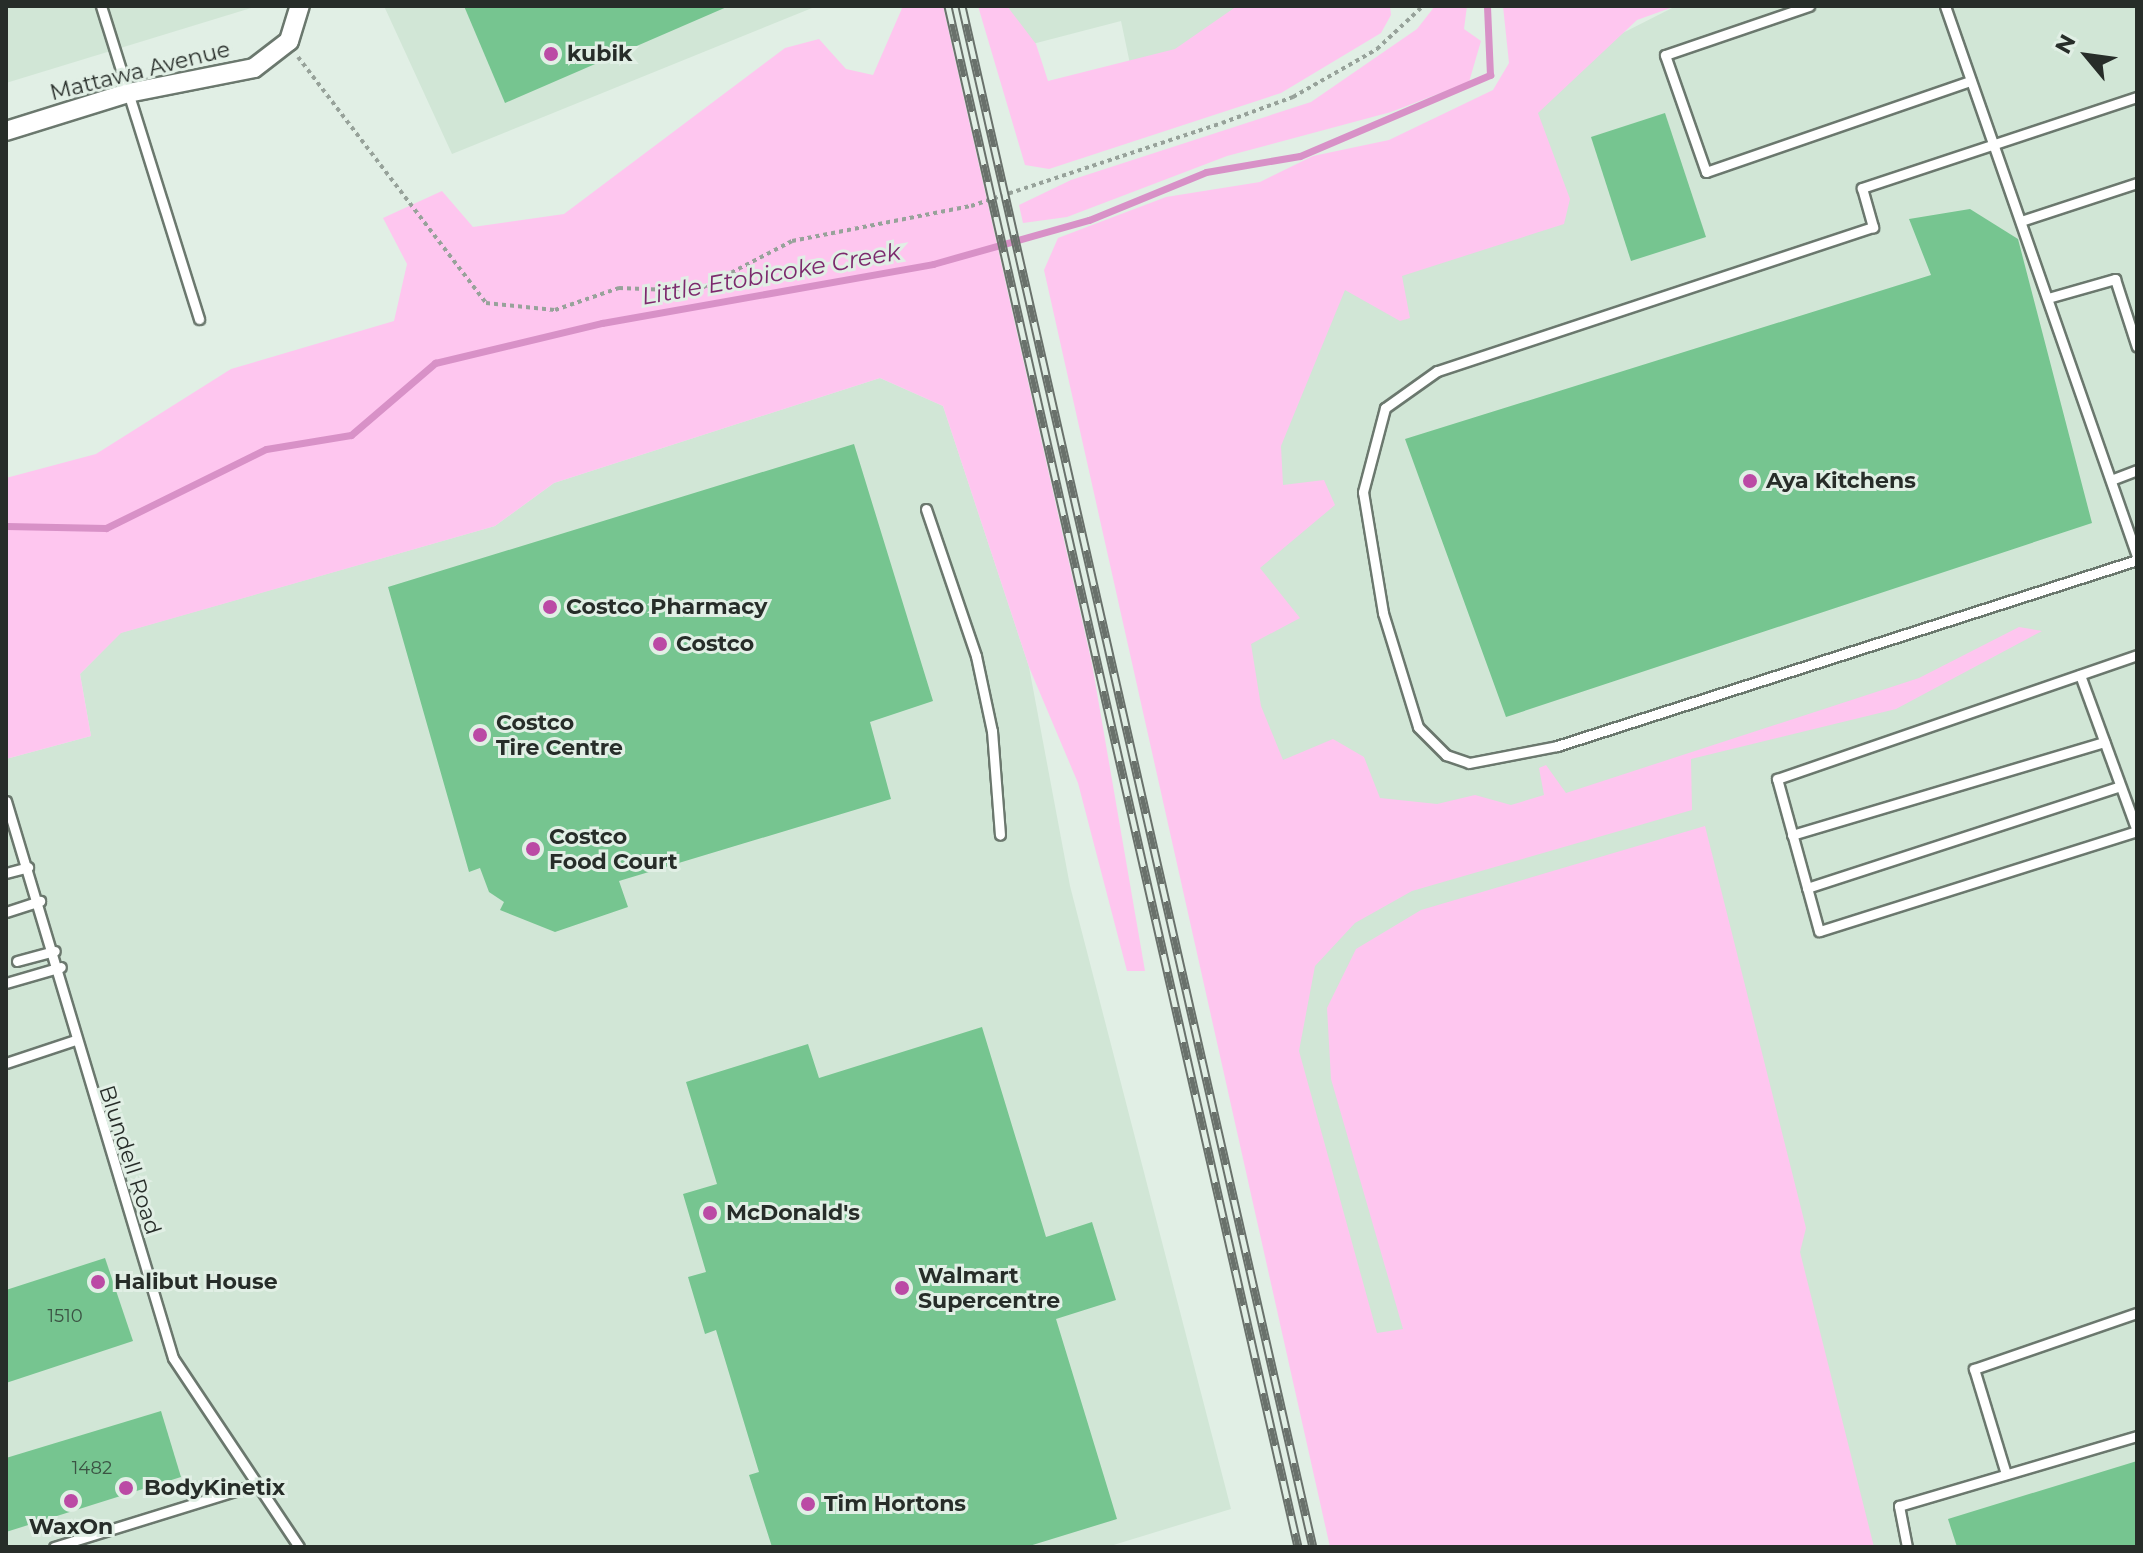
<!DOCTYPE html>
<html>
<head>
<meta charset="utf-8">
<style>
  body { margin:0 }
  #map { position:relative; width:2143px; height:1553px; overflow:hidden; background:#e1efe5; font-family:Montserrat,sans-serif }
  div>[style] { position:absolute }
  .built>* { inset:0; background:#d1e6d6 }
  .green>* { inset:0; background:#fec6ef }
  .stream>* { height:7px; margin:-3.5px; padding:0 3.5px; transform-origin:3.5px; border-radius:3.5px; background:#d891c7 }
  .building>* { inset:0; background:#76c590 }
  .path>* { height:4px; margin-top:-2px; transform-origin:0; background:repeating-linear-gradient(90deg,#97a29a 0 4px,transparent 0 8px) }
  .roads { filter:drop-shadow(2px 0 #6b786e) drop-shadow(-2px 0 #6b786e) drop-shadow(0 2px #6b786e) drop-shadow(0 -2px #6b786e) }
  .lane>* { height:9px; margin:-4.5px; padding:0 4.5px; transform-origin:4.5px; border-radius:4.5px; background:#fff }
  .street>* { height:18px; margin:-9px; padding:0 9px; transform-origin:9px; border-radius:9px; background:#fff }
  .rail>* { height:9px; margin-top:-4.5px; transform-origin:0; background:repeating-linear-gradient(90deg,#e1efe5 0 18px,#69716b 0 36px); box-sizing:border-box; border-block:2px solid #69716b }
  .dots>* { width:22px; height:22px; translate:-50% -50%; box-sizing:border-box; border:4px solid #e1efe5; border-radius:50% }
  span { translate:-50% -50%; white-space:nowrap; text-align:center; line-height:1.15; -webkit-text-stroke:6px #e1efe5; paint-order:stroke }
  .number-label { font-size:18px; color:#3b5343 }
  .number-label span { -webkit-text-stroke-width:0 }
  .poi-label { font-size:22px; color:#272d29; font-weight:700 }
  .left { translate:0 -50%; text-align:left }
  .street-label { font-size:22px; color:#272d29 }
  .water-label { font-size:24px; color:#7c296d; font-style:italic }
  .frame { position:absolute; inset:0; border:8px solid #272d29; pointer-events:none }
  .north { position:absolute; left:2047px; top:16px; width:80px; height:80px; -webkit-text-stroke:6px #e1efe5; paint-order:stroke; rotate:299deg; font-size:22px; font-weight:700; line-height:32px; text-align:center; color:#272d29 }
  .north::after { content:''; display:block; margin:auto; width:28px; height:36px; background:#272d29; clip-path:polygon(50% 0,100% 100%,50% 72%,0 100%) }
</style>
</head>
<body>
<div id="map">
  <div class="built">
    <i style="clip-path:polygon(6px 6px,258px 6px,6px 83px)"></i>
    <i style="clip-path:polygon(384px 6px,817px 6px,452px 154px)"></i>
    <i style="clip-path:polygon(982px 6px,1284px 6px,1138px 102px,1121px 21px,1021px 47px)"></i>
    <i style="clip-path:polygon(1676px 6px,2137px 6px,2137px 1547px,1352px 1547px,1092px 302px)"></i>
    <i style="clip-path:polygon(880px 378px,943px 406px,1029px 667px,1070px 886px,1231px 1509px,1107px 1547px,6px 1547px,6px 759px,91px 736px,80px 674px,120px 633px,495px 526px,554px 483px)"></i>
  </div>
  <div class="green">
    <i style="clip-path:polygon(903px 6px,943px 6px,1092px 664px,1145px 971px,1127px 971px,1078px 783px,1029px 667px,943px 406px,880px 378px,554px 483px,495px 526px,121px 633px,80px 674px,91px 736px,6px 759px,6px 478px,96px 454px,231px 369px,394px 321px,407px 264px,383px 218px,442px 191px,473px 227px,564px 214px,785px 48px,819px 39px,846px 69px,873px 75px)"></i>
    <i style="clip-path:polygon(978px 6px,1007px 6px,1036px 44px,1048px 81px,1175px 49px,1237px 6px,1390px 6px,1391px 15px,1381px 33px,1281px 93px,1049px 169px,1025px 165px)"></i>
    <i style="clip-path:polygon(1435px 6px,1467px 6px,1464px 29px,1481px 41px,1469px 82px,1391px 112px,1227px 156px,1067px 217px,1023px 223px,1019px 205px,1071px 180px,1311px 102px,1417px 29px)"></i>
    <i style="clip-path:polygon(1503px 6px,1676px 6px,1637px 20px,1538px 113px,1570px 199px,1564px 224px,1402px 276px,1410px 318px,1400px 321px,1345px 290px,1281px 446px,1283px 485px,1324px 480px,1335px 505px,1260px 568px,1300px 618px,1251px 644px,1261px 706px,1283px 760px,1333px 739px,1364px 757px,1380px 798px,1437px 804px,1475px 795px,1511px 805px,1544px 795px,1539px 768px,1546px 765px,1566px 793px,1919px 678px,2019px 627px,2042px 631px,1896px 709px,1691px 759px,1692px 810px,1412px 891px,1355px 923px,1315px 966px,1299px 1051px,1377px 1333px,1403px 1329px,1331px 1079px,1327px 1008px,1356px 949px,1421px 910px,1705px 826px,1806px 1228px,1800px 1252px,1874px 1547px,1330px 1547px,1044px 270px,1058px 238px,1166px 197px,1260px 182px,1313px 156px,1389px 140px,1493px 90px,1509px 63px)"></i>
  </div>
  <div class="stream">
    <i style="left:6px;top:526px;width:100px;rotate:1.1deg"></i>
    <i style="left:106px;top:528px;width:178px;rotate:-26.3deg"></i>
    <i style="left:266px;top:449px;width:86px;rotate:-9.4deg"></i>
    <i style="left:351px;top:435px;width:111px;rotate:-40.6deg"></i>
    <i style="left:435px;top:363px;width:172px;rotate:-13.5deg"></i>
    <i style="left:602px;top:323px;width:336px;rotate:-10.1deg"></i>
    <i style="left:933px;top:264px;width:162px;rotate:-15.8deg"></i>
    <i style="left:1089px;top:220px;width:126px;rotate:-22.3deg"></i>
    <i style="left:1206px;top:172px;width:95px;rotate:-9.7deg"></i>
    <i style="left:1300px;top:156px;width:207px;rotate:-23.1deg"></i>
    <i style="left:1490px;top:75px;width:69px;rotate:-92.5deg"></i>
  </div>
  <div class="building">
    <i style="clip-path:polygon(464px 6px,729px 6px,505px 103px)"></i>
    <i style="clip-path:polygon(1665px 113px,1706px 237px,1631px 261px,1591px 137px)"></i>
    <i style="clip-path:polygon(1970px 209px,2018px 239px,2092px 523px,1506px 717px,1405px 439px,1931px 275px,1909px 219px)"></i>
    <i style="clip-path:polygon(854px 444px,933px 701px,870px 722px,891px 799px,619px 881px,628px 907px,555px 932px,500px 910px,504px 902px,489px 892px,480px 868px,469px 872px,388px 587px)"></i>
    <i style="clip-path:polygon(982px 1027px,1046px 1237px,1092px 1222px,1116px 1300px,1056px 1319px,1117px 1519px,1026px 1547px,772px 1547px,749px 1475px,759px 1472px,716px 1330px,705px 1334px,688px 1277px,706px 1272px,683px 1194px,717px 1184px,686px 1082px,808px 1044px,819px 1078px)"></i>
    <i style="clip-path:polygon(105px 1258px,133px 1341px,6px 1383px,6px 1290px)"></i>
    <i style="clip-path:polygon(161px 1411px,181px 1477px,6px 1532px,6px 1458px)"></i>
    <i style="clip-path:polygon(2137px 1461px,2137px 1547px,1957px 1547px,1948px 1519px)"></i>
  </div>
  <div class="path">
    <i style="left:298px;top:57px;width:310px;rotate:52.6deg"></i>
    <i style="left:486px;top:303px;width:69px;rotate:5.8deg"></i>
    <i style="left:555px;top:310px;width:68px;rotate:-19deg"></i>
    <i style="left:619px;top:288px;width:77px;rotate:2.2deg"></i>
    <i style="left:696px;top:291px;width:108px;rotate:-27.5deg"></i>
    <i style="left:792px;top:241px;width:182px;rotate:-11.1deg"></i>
    <i style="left:971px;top:206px;width:264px;rotate:-18.3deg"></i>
    <i style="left:1222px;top:123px;width:76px;rotate:-20.1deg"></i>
    <i style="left:1293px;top:97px;width:97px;rotate:-29.7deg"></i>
    <i style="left:1377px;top:49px;width:63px;rotate:-43.1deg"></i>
  </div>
  <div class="roads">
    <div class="lane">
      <i style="left:101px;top:6px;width:328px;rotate:72.6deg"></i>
      <i style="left:1809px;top:6px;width:152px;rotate:161.2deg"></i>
      <i style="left:1665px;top:55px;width:124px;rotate:70.7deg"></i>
      <i style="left:1706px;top:172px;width:280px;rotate:-19deg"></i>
      <i style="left:1945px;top:6px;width:583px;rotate:70.76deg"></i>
      <i style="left:2137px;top:97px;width:290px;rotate:161.7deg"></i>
      <i style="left:1862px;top:188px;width:41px;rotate:74.2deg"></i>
      <i style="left:1873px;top:227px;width:459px;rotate:161.7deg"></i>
      <i style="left:1437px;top:371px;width:64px;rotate:144.6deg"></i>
      <i style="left:1385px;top:408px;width:87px;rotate:104.7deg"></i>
      <i style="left:1363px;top:492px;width:123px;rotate:80.6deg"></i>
      <i style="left:1383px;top:613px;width:119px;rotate:72.9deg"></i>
      <i style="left:1418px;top:727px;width:40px;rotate:45deg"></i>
      <i style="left:1446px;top:755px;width:24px;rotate:19deg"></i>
      <i style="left:1469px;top:763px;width:90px;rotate:-10.9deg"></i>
      <i style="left:1557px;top:746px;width:609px;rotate:-17.78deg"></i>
      <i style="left:2021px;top:221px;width:122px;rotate:-18.1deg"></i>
      <i style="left:2048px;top:298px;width:70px;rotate:-15.8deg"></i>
      <i style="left:2115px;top:279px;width:71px;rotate:72.1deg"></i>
      <i style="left:2111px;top:480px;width:28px;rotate:-21deg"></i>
      <i style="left:926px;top:509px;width:155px;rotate:71.2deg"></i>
      <i style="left:976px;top:656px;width:77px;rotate:78deg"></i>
      <i style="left:992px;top:731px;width:104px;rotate:85.6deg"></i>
      <i style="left:2080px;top:675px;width:166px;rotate:69.9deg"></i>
      <i style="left:2137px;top:831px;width:333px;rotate:162.5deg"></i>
      <i style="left:1819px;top:931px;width:158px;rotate:-105.4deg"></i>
      <i style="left:1777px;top:779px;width:381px;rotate:-19deg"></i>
      <i style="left:6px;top:801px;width:581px;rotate:73.31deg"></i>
      <i style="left:173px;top:1358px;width:227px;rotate:56.3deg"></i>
      <i style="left:1792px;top:835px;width:326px;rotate:-16.6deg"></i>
      <i style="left:6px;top:873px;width:23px;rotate:-15deg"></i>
      <i style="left:1807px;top:888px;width:329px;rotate:-18deg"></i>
      <i style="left:6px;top:912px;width:36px;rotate:-18deg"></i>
      <i style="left:17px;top:961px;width:39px;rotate:-15deg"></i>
      <i style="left:6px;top:983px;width:57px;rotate:-16.2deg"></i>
      <i style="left:6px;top:1063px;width:73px;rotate:-18.4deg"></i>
      <i style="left:2006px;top:1474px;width:110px;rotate:-106.9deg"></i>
      <i style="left:1974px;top:1369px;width:172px;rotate:-19deg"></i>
      <i style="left:54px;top:1547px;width:214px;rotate:-17.2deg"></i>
      <i style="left:1907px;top:1547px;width:42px;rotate:-101deg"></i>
      <i style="left:1899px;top:1506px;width:248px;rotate:-16.4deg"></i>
    </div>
    <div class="street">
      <i style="left:6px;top:131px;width:128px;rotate:-17.3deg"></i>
      <i style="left:128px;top:93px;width:128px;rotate:-11.2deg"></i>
      <i style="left:254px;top:68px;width:44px;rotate:-37.6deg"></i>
      <i style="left:289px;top:41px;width:37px;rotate:-73deg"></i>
    </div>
  </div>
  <div class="rail">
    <i style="left:948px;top:6px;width:1580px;rotate:77.2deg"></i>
    <i style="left:962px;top:6px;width:1580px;rotate:77.17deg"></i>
  </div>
  <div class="dots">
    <i style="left:551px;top:54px;background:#bb4aa5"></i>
    <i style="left:1750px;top:481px;background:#bb4aa5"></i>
    <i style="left:550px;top:607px;background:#bb4aa5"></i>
    <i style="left:660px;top:644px;background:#bb4aa5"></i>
    <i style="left:480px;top:735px;background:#bb4aa5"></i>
    <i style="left:533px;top:849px;background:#bb4aa5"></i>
    <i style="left:710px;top:1213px;background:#bb4aa5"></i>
    <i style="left:98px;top:1282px;background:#bb4aa5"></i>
    <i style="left:902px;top:1288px;background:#bb4aa5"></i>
    <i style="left:126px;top:1488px;background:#bb4aa5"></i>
    <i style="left:71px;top:1501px;background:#bb4aa5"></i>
    <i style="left:808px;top:1504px;background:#bb4aa5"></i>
  </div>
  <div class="number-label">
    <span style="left:65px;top:1316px">1510</span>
    <span style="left:92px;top:1468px">1482</span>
  </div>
  <div class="poi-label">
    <span class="left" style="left:567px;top:54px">kubik</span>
    <span class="left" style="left:1766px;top:481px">Aya Kitchens</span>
    <span class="left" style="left:566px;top:607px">Costco Pharmacy</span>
    <span class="left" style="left:676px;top:644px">Costco</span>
    <span class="left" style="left:496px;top:735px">Costco<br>Tire Centre</span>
    <span class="left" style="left:549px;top:849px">Costco<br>Food Court</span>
    <span class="left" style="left:726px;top:1213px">McDonald's</span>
    <span class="left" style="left:918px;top:1288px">Walmart<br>Supercentre</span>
    <span class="left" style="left:114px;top:1282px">Halibut House</span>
    <span class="left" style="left:144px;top:1488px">BodyKinetix</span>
    <span class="left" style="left:824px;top:1504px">Tim Hortons</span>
    <span style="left:71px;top:1527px">WaxOn</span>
  </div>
  <div class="street-label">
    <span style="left:140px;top:71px;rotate:-14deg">Mattawa Avenue</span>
    <span style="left:130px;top:1160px;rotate:72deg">Blundell Road</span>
  </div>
  <div class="water-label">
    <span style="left:771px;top:274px;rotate:-10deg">Little Etobicoke Creek</span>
  </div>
  <div class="frame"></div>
  <div class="north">N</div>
</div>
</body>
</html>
